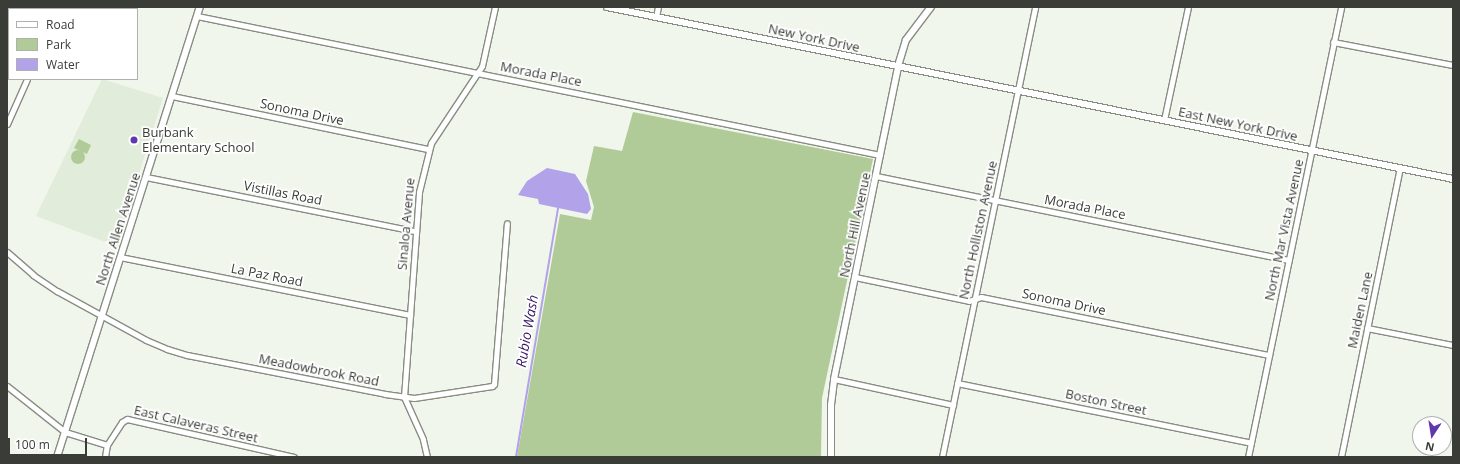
<!DOCTYPE html>
<html>
<head>
<meta charset="utf-8">
<style>
  body { margin:0 }
  #map { position:relative; width:1460px; height:464px; overflow:hidden; background:#f0f6eb; font-family:"Open Sans",sans-serif }
  div>[style] { position:absolute }
  .built>* { inset:0; background:#e2ecda }
  .green>* { inset:0; background:#b0cb97 }
  .round { border-radius:50% }
  .water>* { inset:0; background:#b2a2e9 }
  .stream>* { height:1.5px; margin:-0.75px; padding:0 0.75px; transform-origin:0.75px; border-radius:0.75px; background:#b2a2e9 }
  .roads { filter:drop-shadow(1px 0 #878d83) drop-shadow(-1px 0 #878d83) drop-shadow(0 1px #878d83) drop-shadow(0 -1px #878d83) }
  .minor>* { height:5px; margin:-2.5px; padding:0 2.5px; transform-origin:2.5px; border-radius:2.5px; background:#fff }
  .tertiary>* { height:6px; margin:-3px; padding:0 3px; transform-origin:3px; border-radius:3px; background:#fff }
  .dots>* { width:11px; height:11px; translate:-50% -50%; box-sizing:border-box; border:2px solid #fff; border-radius:50% }
  span { translate:-50% -50%; white-space:nowrap; text-align:center; line-height:1.15; -webkit-text-stroke:3.5px #fff; paint-order:stroke }
  .street-label { font-size:13px; color:#393c37 }
  .poi-label { font-size:13px; color:#393c37 }
  .left { translate:0 -50%; text-align:left }
  .water-label { font-size:14px; color:#351667; font-style:italic }
  .frame { position:absolute; inset:0; border:8px solid #393c37; pointer-events:none }
  .legend { position:absolute; left:8px; top:8px; width:130px; height:72px; box-sizing:border-box; background:#fff; border:1px solid #b0b1af; margin:0; padding:5px 7px; list-style:none; font-size:12px; color:#393c37 }
  .legend li { display:flex; align-items:center; gap:8px; height:20px }
  .legend b { width:20px; border:1px solid #b0b1af }
  .north { position:absolute; left:1412px; top:416px; width:40px; height:40px; box-sizing:border-box; background:#fff; border:1px solid #b0b1af; border-radius:50%; rotate:192deg; font-size:11px; font-weight:700; line-height:16px; text-align:center; color:#393c37 }
  .north::after { content:''; display:block; margin:auto; width:14px; height:18px; background:#6137af; clip-path:polygon(50% 0,100% 100%,50% 72%,0 100%) }
  .scale { position:absolute; left:8px; top:438px; width:79px; height:18px; box-sizing:border-box; border:2px solid #393c37; border-top:0; padding-left:5px; font-size:12px; line-height:14px; white-space:nowrap; color:#393c37; -webkit-text-stroke:3px #fff; paint-order:stroke }
</style>
</head>
<body>
<div id="map">
  <div class="built">
    <i style="clip-path:polygon(102px 79px,163px 98px,116px 246px,36px 216px)"></i>
  </div>
  <div class="green">
    <i style="clip-path:polygon(633px 112px,873px 159px,822px 398px,821px 457px,517px 457px,560px 214px,591px 220px,594px 207px,586px 181px,594px 146px,622px 151px)"></i>
    <i style="clip-path:polygon(79px 139px,91px 145px,87px 154px,74px 148px)"></i>
    <i class="round" style="left:71px;top:150px;width:14px;height:14px"></i>
  </div>
  <div class="water">
    <i style="clip-path:polygon(547px 168px,575px 174px,588px 194px,591px 209px,587px 214px,539px 204px,538px 199px,518px 195px,527px 181px)"></i>
  </div>
  <div class="stream">
    <i style="left:516px;top:457px;width:253px;rotate:-80.4deg"></i>
  </div>
  <div class="roads">
    <div class="minor">
      <i style="left:54px;top:9px;width:2px;rotate:-63deg"></i>
      <i style="left:197px;top:16px;width:697px;rotate:11.5deg"></i>
      <i style="left:656px;top:17px;width:10px;rotate:-79deg"></i>
      <i style="left:1333px;top:42px;width:122px;rotate:10.9deg"></i>
      <i style="left:172px;top:96px;width:261px;rotate:11.7deg"></i>
      <i style="left:1164px;top:120px;width:116px;rotate:-78deg"></i>
      <i style="left:7px;top:124px;width:49px;rotate:-66deg"></i>
      <i style="left:876px;top:176px;width:421px;rotate:11.5deg"></i>
      <i style="left:146px;top:177px;width:274px;rotate:11.4deg"></i>
      <i style="left:7px;top:252px;width:35px;rotate:41deg"></i>
      <i style="left:33px;top:275px;width:29px;rotate:34deg"></i>
      <i style="left:57px;top:291px;width:102px;rotate:28.8deg"></i>
      <i style="left:146px;top:340px;width:23px;rotate:23deg"></i>
      <i style="left:167px;top:349px;width:21px;rotate:17deg"></i>
      <i style="left:187px;top:355px;width:202px;rotate:11.1deg"></i>
      <i style="left:385px;top:394px;width:29px;rotate:8deg"></i>
      <i style="left:414px;top:398px;width:79px;rotate:-8.7deg"></i>
      <i style="left:492px;top:386px;width:3px;rotate:-45deg"></i>
      <i style="left:494px;top:384px;width:161px;rotate:-85.4deg"></i>
      <i style="left:120px;top:257px;width:296px;rotate:11.3deg"></i>
      <i style="left:855px;top:277px;width:116px;rotate:11.9deg"></i>
      <i style="left:969px;top:301px;width:13px;rotate:-18deg"></i>
      <i style="left:981px;top:297px;width:294px;rotate:11.4deg"></i>
      <i style="left:1367px;top:328px;width:88px;rotate:11.2deg"></i>
      <i style="left:834px;top:379px;width:122px;rotate:12.3deg"></i>
      <i style="left:957px;top:383px;width:300px;rotate:11.5deg"></i>
      <i style="left:7px;top:386px;width:74px;rotate:38.4deg"></i>
      <i style="left:65px;top:432px;width:44px;rotate:17.2deg"></i>
      <i style="left:105px;top:457px;width:12px;rotate:-81deg"></i>
      <i style="left:107px;top:445px;width:27px;rotate:-57deg"></i>
      <i style="left:122px;top:422px;width:6px;rotate:-31deg"></i>
      <i style="left:127px;top:419px;width:171px;rotate:12.8deg"></i>
      <i style="left:427px;top:457px;width:18px;rotate:-103deg"></i>
      <i style="left:423px;top:439px;width:46px;rotate:-114.3deg"></i>
      <i style="left:404px;top:397px;width:206px;rotate:-85.8deg"></i>
      <i style="left:419px;top:192px;width:50px;rotate:-76.2deg"></i>
      <i style="left:431px;top:143px;width:92px;rotate:-56.5deg"></i>
      <i style="left:482px;top:66px;width:60px;rotate:-77.6deg"></i>
      <i style="left:942px;top:457px;width:460px;rotate:-78.3deg"></i>
      <i style="left:1248px;top:457px;width:460px;rotate:-78.3deg"></i>
      <i style="left:1341px;top:457px;width:295px;rotate:-78.5deg"></i>
    </div>
    <div class="tertiary">
      <i style="left:607px;top:7px;width:863px;rotate:11.49deg"></i>
      <i style="left:57px;top:457px;width:472px;rotate:-72.4deg"></i>
      <i style="left:831px;top:457px;width:52px;rotate:-90deg"></i>
      <i style="left:831px;top:405px;width:26px;rotate:-83deg"></i>
      <i style="left:834px;top:379px;width:319px;rotate:-78.4deg"></i>
      <i style="left:898px;top:66px;width:27px;rotate:-73deg"></i>
      <i style="left:906px;top:40px;width:41px;rotate:-52.9deg"></i>
    </div>
  </div>
  <div class="dots">
    <i style="left:134px;top:140px;background:#6137af"></i>
  </div>
  <div class="street-label">
    <span style="left:814px;top:38px;rotate:12deg">New York Drive</span>
    <span style="left:541px;top:74px;rotate:11deg">Morada Place</span>
    <span style="left:302px;top:112px;rotate:12deg">Sonoma Drive</span>
    <span style="left:1238px;top:124px;rotate:12deg">East New York Drive</span>
    <span style="left:283px;top:193px;rotate:11deg">Vistillas Road</span>
    <span style="left:1085px;top:207px;rotate:11deg">Morada Place</span>
    <span style="left:406px;top:224px;rotate:-85deg">Sinaloa Avenue</span>
    <span style="left:855px;top:225px;rotate:-78deg">North Hill Avenue</span>
    <span style="left:118px;top:229px;rotate:-72deg">North Allen Avenue</span>
    <span style="left:978px;top:230px;rotate:-78deg">North Holliston Avenue</span>
    <span style="left:1284px;top:230px;rotate:-78deg">North Mar Vista Avenue</span>
    <span style="left:267px;top:275px;rotate:11deg">La Paz Road</span>
    <span style="left:1064px;top:302px;rotate:12deg">Sonoma Drive</span>
    <span style="left:1360px;top:310px;rotate:-78deg">Maiden Lane</span>
    <span style="left:319px;top:370px;rotate:11deg">Meadowbrook Road</span>
    <span style="left:1106px;top:402px;rotate:12deg">Boston Street</span>
    <span style="left:196px;top:424px;rotate:13deg">East Calaveras Street</span>
  </div>
  <div class="poi-label">
    <span class="left" style="left:142px;top:140px">Burbank<br>Elementary School</span>
  </div>
  <div class="water-label">
    <span style="left:527px;top:331px;rotate:-80deg">Rubio Wash</span>
  </div>
  <div class="frame"></div>
  <ul class="legend">
  <li><b style="height:5px;background:#fff"></b>Road</li>
  <li><b style="height:11px;background:#b0cb97"></b>Park</li>
  <li><b style="height:11px;background:#b2a2e9"></b>Water</li>
  </ul>
  <div class="north">N</div>
  <div class="scale">100 m</div>
</div>
</body>
</html>
